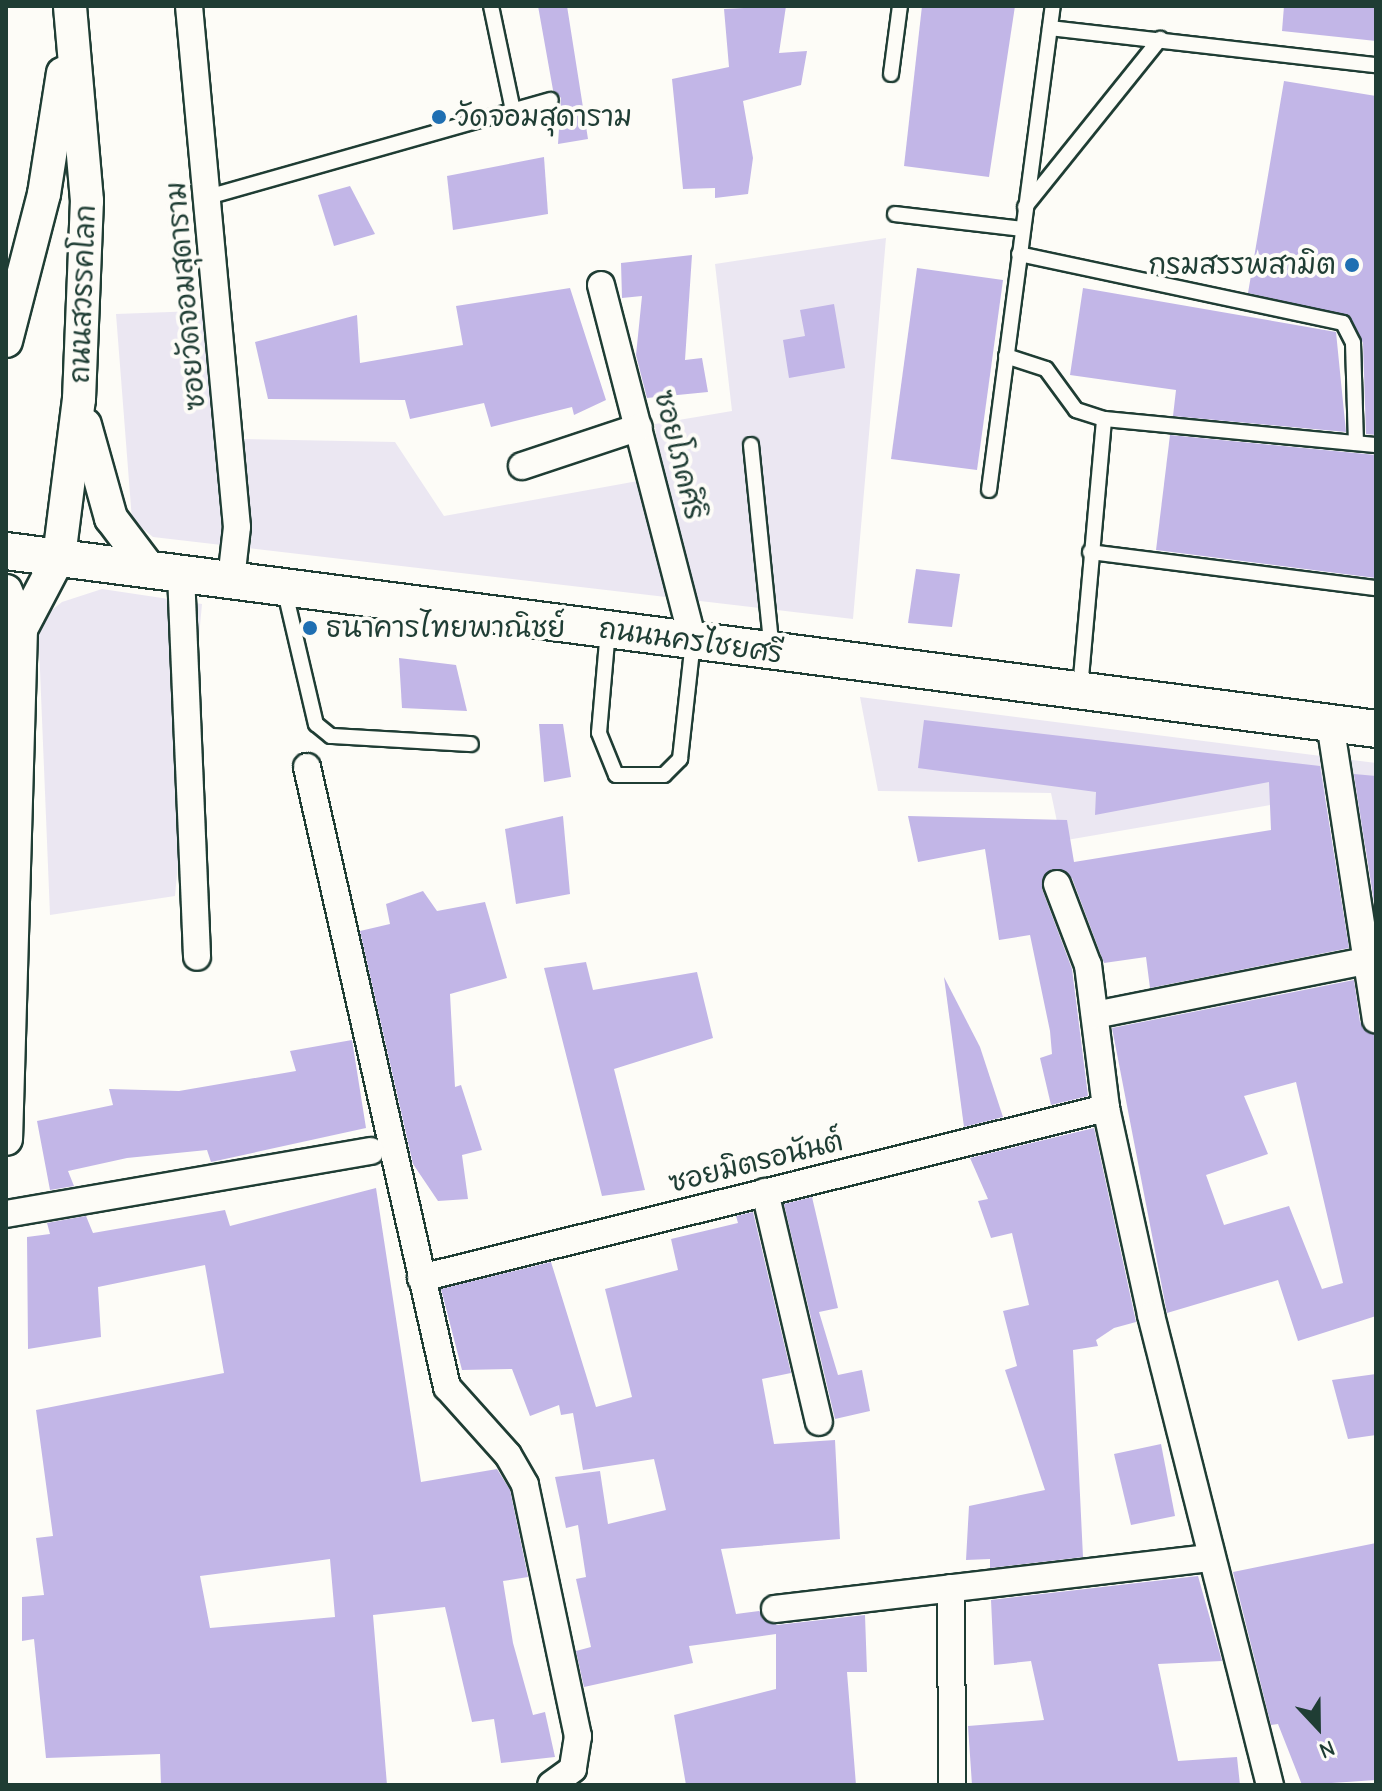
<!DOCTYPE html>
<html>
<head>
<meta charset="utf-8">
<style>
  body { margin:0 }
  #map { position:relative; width:1382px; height:1791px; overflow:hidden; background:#fdfcf7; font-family:"Comic Neue","Playpen Sans Thai",sans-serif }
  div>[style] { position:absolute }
  .built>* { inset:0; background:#ebe7f2 }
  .building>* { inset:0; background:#c2b6e7 }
  .roads { filter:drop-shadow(2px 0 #1f3d34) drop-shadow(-2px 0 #1f3d34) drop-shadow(0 2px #1f3d34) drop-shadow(0 -2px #1f3d34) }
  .service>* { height:14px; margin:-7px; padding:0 7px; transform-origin:7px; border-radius:7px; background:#fdfcf7 }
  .minor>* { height:26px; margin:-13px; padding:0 13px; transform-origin:13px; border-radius:13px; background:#fdfcf7 }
  .tertiary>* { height:32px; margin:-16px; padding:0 16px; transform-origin:16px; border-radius:16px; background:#fdfcf7 }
  .secondary>* { height:36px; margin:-18px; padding:0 18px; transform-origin:18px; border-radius:18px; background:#fdfcf7 }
  .dots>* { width:22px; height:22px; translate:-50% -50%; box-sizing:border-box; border:4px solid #fdfcf7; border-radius:50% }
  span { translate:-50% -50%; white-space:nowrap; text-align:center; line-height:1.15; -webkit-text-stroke:8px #fdfcf7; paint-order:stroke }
  .poi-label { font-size:28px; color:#1f3d34 }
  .left { translate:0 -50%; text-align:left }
  .right { translate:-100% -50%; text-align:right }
  .street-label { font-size:28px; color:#1f3d34 }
  .frame { position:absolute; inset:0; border:8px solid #1f3d34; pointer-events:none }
  .north { position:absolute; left:1278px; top:1687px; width:80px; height:80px; -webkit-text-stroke:6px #fdfcf7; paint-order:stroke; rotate:158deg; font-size:22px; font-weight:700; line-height:32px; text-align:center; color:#1f3d34 }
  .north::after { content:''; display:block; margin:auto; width:28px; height:36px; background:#1f3d34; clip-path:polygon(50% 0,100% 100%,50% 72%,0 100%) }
</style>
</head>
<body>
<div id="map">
  <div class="built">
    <i style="clip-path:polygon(886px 238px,853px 619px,153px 537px,132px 520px,116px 314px,224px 310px,241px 439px,395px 442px,444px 516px,660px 477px,655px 424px,732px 411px,715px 264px)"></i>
    <i style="clip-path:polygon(102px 589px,202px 604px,175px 896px,50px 915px,38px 621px,62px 602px)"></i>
    <i style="clip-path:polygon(860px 697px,1376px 763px,1376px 848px,1364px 848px,1352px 791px,1061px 841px,1051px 793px,878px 791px)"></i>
  </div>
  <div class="building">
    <i style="clip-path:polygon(538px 6px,567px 6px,588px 139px,558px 144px,561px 98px,553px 90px)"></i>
    <i style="clip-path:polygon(786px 6px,779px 53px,807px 51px,801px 85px,743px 101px,753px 158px,748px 194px,715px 198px,715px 188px,683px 189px,672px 79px,729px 67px,724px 9px)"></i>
    <i style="clip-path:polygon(922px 6px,1015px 6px,989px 177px,904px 166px)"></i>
    <i style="clip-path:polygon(1284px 6px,1376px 6px,1376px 41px,1282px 31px)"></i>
    <i style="clip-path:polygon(1284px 81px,1376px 96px,1376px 435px,1366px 434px,1363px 343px,1350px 316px,1248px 293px)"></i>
    <i style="clip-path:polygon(544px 157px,548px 214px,453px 230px,447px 176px)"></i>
    <i style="clip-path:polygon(350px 186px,375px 234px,334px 246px,318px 195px)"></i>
    <i style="clip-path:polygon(692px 255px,685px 360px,702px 358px,708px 392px,647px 398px,636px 355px,642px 296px,622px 298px,621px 263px)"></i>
    <i style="clip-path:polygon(917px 268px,1003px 280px,977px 470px,891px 459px)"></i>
    <i style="clip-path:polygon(570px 288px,606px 400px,574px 415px,572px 407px,491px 427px,484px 403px,410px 419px,405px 400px,268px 399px,255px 342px,357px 315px,360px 363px,463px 345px,456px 306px)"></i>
    <i style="clip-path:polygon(1083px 288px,1336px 332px,1346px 432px,1173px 416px,1176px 390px,1070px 375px)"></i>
    <i style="clip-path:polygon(834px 304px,845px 368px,789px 378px,783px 340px,805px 336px,800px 310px)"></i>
    <i style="clip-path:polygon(1170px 435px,1376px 455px,1376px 578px,1156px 550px)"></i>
    <i style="clip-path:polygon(916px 569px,960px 574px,952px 627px,908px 623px)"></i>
    <i style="clip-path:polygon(399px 658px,456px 665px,467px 711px,402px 708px)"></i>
    <i style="clip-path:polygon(924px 720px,1320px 766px,1349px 948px,1150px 988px,1146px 957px,1104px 963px,1072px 878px,1051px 869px,1042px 889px,1072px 969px,1088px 1096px,1051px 1105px,1040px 1058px,1052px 1054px,1050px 1031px,1030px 935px,999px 940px,985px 849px,918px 862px,908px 816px,1067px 820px,1074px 862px,1271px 830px,1269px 782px,1095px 815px,1096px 792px,918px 768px)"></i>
    <i style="clip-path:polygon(539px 724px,563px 724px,571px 777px,544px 782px)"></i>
    <i style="clip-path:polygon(1354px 774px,1376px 776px,1376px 915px)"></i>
    <i style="clip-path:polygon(563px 816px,570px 894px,516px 904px,505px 829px)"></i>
    <i style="clip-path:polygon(423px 891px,437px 911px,485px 902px,507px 978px,450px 994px,455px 1087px,461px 1085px,482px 1150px,462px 1155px,468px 1199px,438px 1201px,413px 1164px,360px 931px,390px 924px,386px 904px)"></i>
    <i style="clip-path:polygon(586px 962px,593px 990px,697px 972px,713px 1038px,614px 1069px,645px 1190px,602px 1196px,544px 968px)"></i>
    <i style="clip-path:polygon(944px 977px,980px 1047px,1003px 1117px,964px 1127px)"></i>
    <i style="clip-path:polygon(evenodd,1354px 980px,1360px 1022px,1376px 1035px,1376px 1316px,1298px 1341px,1278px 1280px,1167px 1313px,1112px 1028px,1354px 980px,1296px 1082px,1343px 1283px,1322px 1289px,1289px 1206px,1224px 1225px,1206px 1175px,1268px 1154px,1244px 1096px,1296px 1082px)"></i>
    <i style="clip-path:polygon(352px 1040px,366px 1128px,211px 1162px,207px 1150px,127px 1158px,68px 1171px,74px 1186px,50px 1190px,37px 1121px,113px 1105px,109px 1089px,179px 1091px,296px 1071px,290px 1051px)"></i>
    <i style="clip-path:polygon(1094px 1128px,1136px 1322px,1114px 1328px,1096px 1340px,1098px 1346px,1073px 1350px,1083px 1557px,990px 1568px,990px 1559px,966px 1560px,969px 1506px,1045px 1490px,1005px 1370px,1017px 1366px,1003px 1311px,1029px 1305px,1012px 1233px,991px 1238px,978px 1201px,988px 1199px,970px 1158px)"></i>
    <i style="clip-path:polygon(evenodd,376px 1188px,421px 1482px,497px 1469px,510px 1490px,528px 1577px,503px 1581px,513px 1643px,533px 1715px,545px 1712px,555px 1757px,501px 1763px,494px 1719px,472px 1722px,445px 1607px,373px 1615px,387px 1785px,161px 1785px,160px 1754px,46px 1758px,34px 1639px,22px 1641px,22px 1597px,44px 1595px,36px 1538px,53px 1536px,36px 1410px,224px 1373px,205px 1265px,98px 1287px,101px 1337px,28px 1349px,27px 1237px,50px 1234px,47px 1223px,86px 1216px,93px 1233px,225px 1210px,230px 1226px,376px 1188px,330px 1559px,335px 1617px,210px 1628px,200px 1576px,330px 1559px)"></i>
    <i style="clip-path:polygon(812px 1197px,838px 1308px,819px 1312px,838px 1375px,862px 1370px,870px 1411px,835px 1419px,784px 1204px)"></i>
    <i style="clip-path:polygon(753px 1212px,791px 1373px,762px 1379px,774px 1444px,835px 1440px,840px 1539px,721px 1549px,736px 1614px,759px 1611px,777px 1625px,865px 1615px,867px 1672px,847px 1672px,856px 1785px,686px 1785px,674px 1715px,776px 1689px,776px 1634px,689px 1646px,693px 1663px,584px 1687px,576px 1651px,591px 1647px,576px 1579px,586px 1577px,578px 1525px,566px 1528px,555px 1477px,600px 1471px,608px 1524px,666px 1510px,654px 1459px,583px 1470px,573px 1413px,561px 1415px,559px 1405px,530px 1416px,512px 1369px,462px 1370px,441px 1289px,551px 1262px,596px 1407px,632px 1397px,605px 1289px,678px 1270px,671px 1239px,738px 1223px,736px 1216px)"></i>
    <i style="clip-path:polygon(1376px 1374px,1376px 1435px,1348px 1439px,1332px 1380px)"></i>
    <i style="clip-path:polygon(1161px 1444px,1175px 1516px,1131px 1525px,1114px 1454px)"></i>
    <i style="clip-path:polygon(1376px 1543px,1376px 1780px,1302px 1785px,1278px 1724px,1271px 1725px,1233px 1572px)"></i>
    <i style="clip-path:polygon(1198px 1576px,1222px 1661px,1158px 1664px,1178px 1761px,1237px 1757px,1240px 1785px,972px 1785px,968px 1726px,1044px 1720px,1031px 1661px,994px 1665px,991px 1600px)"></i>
  </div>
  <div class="roads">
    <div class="service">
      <i style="left:491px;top:6px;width:106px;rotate:78.1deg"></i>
      <i style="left:1050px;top:28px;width:328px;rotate:6.5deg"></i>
      <i style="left:891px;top:74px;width:69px;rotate:-82.5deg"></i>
      <i style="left:211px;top:196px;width:353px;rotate:-15.8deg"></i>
      <i style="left:1025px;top:207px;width:216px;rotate:-51.2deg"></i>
      <i style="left:895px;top:214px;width:128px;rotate:6.7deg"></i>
      <i style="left:1019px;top:254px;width:331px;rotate:12deg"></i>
      <i style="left:1343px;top:323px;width:22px;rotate:63deg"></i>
      <i style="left:1353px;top:343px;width:100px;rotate:88.3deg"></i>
      <i style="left:1006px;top:356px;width:42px;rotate:18deg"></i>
      <i style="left:1046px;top:369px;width:51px;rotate:53.8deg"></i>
      <i style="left:1076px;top:410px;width:29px;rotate:18deg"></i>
      <i style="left:1104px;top:419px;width:273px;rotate:5.5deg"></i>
      <i style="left:751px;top:445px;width:207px;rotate:84.2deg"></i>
      <i style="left:989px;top:490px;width:488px;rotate:-82.5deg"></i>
      <i style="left:1090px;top:552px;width:288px;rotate:7.2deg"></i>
      <i style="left:284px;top:588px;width:140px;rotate:76.8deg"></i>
      <i style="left:316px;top:724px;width:19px;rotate:39deg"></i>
      <i style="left:331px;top:736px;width:140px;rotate:3.3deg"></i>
      <i style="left:608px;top:630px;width:103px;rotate:95deg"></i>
      <i style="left:599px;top:733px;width:45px;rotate:68deg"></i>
      <i style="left:616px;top:775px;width:48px"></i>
      <i style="left:664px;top:775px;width:23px;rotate:-45deg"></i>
      <i style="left:680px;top:759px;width:119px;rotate:-83.7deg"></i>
      <i style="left:1080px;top:689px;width:271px;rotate:-84.9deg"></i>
    </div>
    <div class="minor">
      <i style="left:189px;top:6px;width:523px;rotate:84.74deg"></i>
      <i style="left:237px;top:527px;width:53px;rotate:96.5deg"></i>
      <i style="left:601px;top:285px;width:368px;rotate:75.5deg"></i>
      <i style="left:522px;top:466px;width:123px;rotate:-18.4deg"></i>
      <i style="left:181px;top:574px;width:383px;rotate:87.6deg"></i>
      <i style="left:1330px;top:723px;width:300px;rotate:81.2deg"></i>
      <i style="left:307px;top:767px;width:636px;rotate:77.28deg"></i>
      <i style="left:447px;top:1387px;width:91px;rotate:48.1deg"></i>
      <i style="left:508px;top:1455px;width:34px;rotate:60deg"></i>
      <i style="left:525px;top:1485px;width:257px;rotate:78.1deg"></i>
      <i style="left:578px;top:1736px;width:33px;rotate:99deg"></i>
      <i style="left:573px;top:1769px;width:27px;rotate:144deg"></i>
      <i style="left:1057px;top:884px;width:87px;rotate:69.1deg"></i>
      <i style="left:1088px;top:965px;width:144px;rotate:82.8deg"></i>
      <i style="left:1106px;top:1108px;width:212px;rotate:77.7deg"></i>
      <i style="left:1151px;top:1315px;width:485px;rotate:75.8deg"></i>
      <i style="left:1095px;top:1015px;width:287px;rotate:-11.3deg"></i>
      <i style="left:765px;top:1192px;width:236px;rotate:76.8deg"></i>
      <i style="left:6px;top:1214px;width:370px;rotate:-9.8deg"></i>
      <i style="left:421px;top:1278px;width:706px;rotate:-13.94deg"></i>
      <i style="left:951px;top:1588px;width:197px;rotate:89.7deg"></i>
      <i style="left:775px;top:1609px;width:439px;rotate:-6.7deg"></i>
    </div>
    <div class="tertiary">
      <i style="left:6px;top:341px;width:152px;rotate:-75.5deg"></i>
      <i style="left:44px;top:194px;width:122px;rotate:-81.1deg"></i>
      <i style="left:85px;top:425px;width:97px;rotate:74.4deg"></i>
      <i style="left:111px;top:518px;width:65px;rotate:53.1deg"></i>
      <i style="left:6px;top:591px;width:41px;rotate:68.5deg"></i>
      <i style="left:21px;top:629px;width:510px;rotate:91.68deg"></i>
      <i style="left:21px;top:629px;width:81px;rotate:-62.2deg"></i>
      <i style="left:59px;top:557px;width:159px;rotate:-82.8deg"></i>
      <i style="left:79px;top:399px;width:198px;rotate:-87.7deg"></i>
      <i style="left:87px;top:201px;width:196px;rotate:-95deg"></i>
    </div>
    <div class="secondary">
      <i style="left:6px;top:551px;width:1382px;rotate:7.4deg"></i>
    </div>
  </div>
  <div class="dots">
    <i style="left:439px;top:117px;background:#1f6fb2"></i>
    <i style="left:1352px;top:265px;background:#1f6fb2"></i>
    <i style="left:310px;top:628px;background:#1f6fb2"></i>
  </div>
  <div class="poi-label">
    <span class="left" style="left:455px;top:117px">วัดจอมสุดาราม</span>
    <span class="right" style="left:1336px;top:265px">กรมสรรพสามิต</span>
    <span class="left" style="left:326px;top:628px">ธนาคารไทยพาณิชย์</span>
  </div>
  <div class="street-label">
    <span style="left:83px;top:294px;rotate:-88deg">ถนนสวรรคโลก</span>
    <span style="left:186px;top:296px;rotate:-95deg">ซอยวัดจอมสุดาราม</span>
    <span style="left:679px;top:455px;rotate:76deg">ซอยโภคศิริ</span>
    <span style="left:691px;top:641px;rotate:8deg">ถนนนครไชยศรี</span>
    <span style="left:756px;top:1162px;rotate:-14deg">ซอยมิตรอนันต์</span>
  </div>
  <div class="frame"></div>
  <div class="north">N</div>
</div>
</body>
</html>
